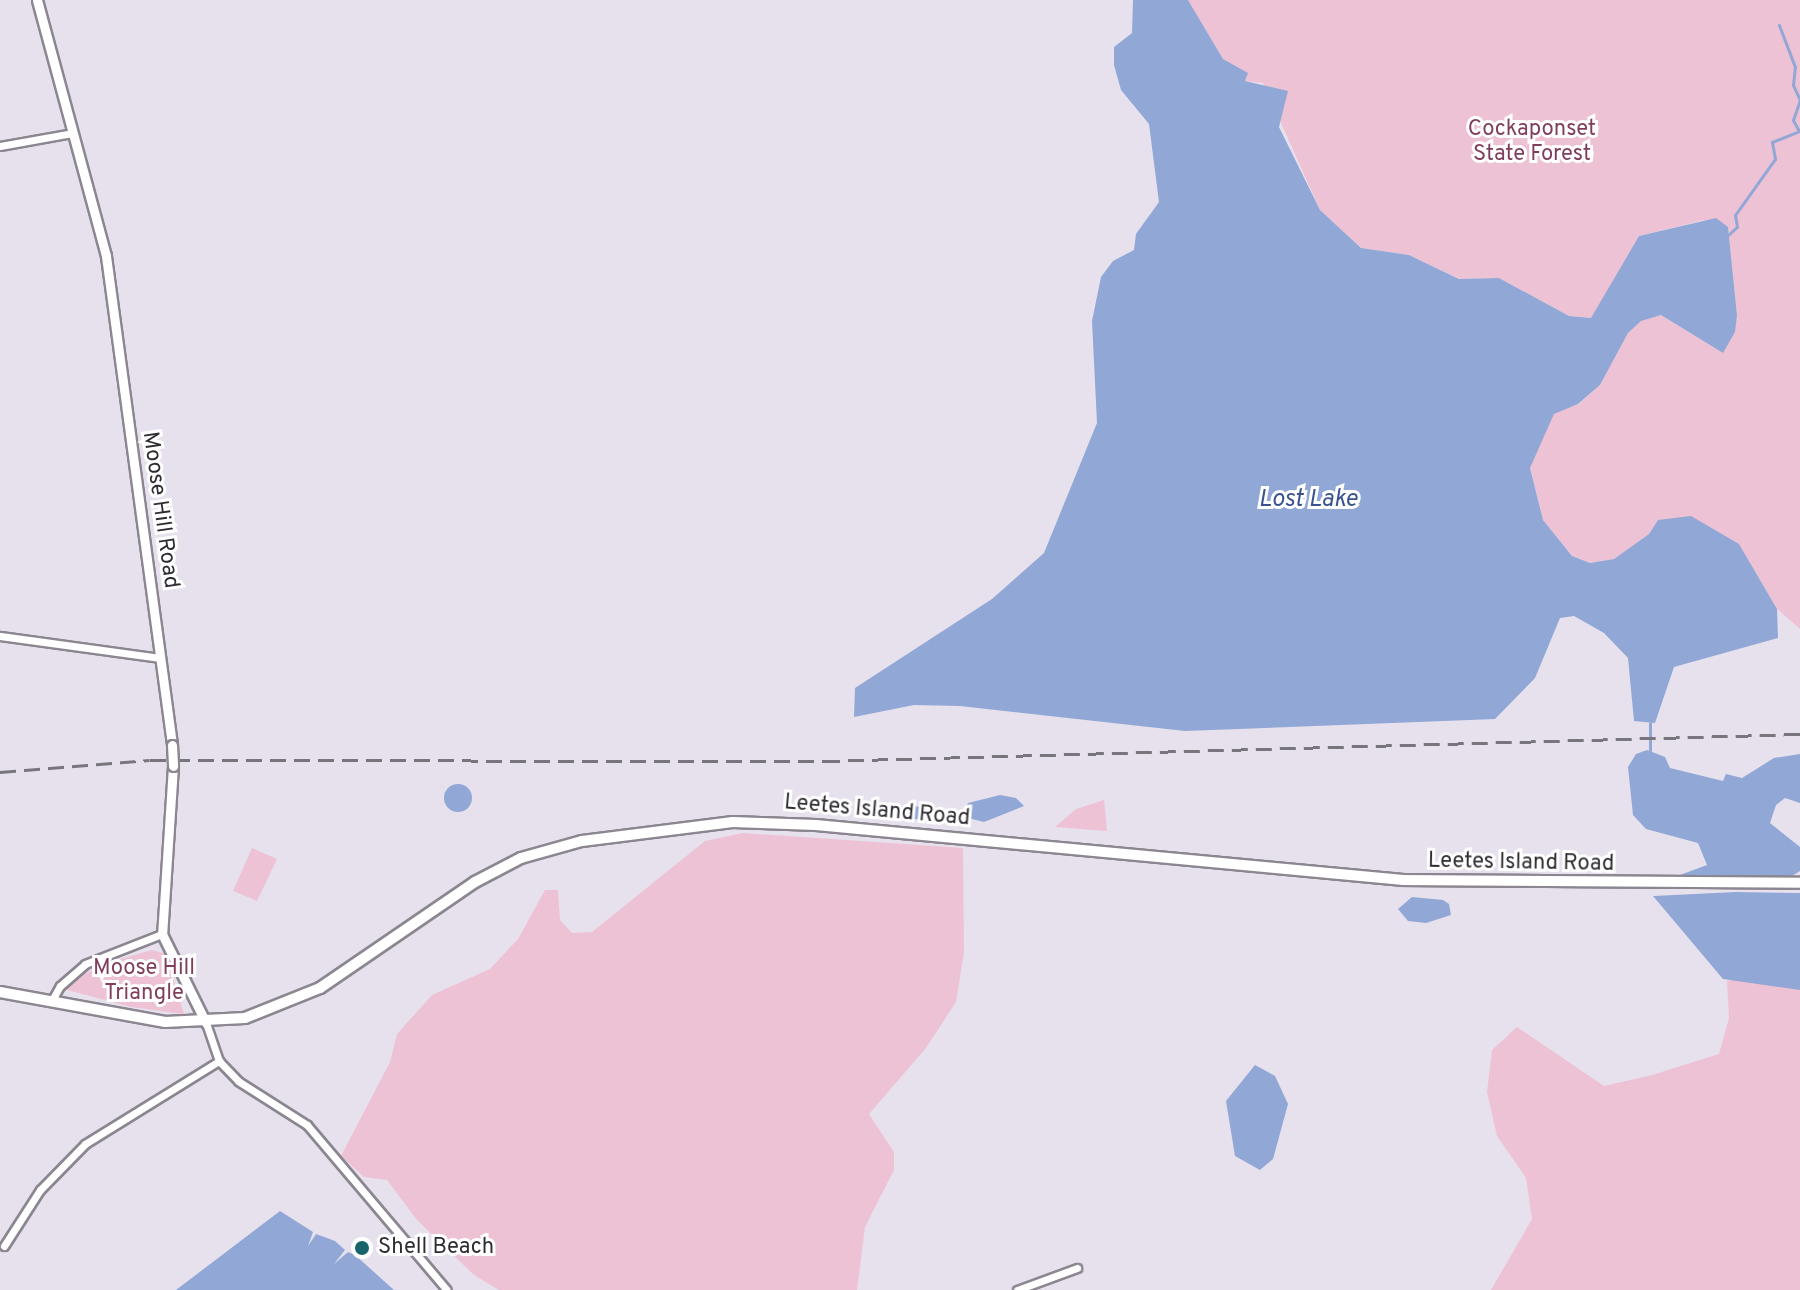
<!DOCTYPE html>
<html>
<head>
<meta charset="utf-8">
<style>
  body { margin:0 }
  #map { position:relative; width:1800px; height:1290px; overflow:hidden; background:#e7e1ed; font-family:Overpass,sans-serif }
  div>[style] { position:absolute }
  .green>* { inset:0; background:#eec2d5 }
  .water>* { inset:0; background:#91a7d5 }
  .round { border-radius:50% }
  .stream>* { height:3px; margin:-1.5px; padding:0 1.5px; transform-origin:1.5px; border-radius:1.5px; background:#91a7d5 }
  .roads { filter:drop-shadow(2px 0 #8b8690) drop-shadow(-2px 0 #8b8690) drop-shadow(0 2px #8b8690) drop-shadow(0 -2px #8b8690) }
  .minor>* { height:7px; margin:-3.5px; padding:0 3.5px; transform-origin:3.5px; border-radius:3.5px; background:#fff }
  .tertiary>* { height:9px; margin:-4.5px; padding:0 4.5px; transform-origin:4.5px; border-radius:4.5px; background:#fff }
  .secondary>* { height:10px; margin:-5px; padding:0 5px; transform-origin:5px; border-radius:5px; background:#fff }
  .rail>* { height:3px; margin-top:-1.5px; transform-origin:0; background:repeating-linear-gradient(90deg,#79757d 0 16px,transparent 0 24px) }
  .bridges { filter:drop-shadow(2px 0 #8b8690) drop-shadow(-2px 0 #8b8690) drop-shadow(0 2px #8b8690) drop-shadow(0 -2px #8b8690) }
  .tertiary-bridge>* { height:9px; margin:-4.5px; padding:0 4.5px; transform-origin:4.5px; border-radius:4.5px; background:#fff }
  .dots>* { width:22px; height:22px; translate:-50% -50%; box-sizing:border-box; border:4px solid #fff; border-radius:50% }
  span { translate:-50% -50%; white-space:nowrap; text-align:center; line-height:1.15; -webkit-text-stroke:6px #fff; paint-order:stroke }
  .park-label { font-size:22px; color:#803d5e }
  .street-label { font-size:22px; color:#2e2c30 }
  .poi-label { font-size:22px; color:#2e2c30 }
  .left { translate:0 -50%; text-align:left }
  .water-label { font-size:24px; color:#3a538e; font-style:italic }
</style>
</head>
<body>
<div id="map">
  <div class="green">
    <i style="clip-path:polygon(1188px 0,1800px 0,1800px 629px,1777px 609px,1739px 544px,1658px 520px,1649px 534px,1614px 559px,1590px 563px,1572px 556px,1543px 520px,1530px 467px,1554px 413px,1579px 404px,1600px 385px,1628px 333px,1642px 320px,1661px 315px,1723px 353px,1737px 315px,1728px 227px,1704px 220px,1639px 236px,1592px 318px,1569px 316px,1499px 278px,1460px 279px,1409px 255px,1361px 248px,1320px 210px,1263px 83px,1245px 81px,1223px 59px)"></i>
    <i style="clip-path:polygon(1104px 800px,1107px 831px,1055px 827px,1076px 809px)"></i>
    <i style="clip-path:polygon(743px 833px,963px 848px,964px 952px,956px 1002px,926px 1048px,869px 1114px,894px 1152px,894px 1170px,865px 1227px,857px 1290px,499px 1290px,474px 1275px,417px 1220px,387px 1180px,364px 1177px,341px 1156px,390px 1062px,397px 1034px,432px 995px,490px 969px,518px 939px,545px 890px,558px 890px,560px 920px,572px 933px,592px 932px,705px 841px)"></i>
    <i style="clip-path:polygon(252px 848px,277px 859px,257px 901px,233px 891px)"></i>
    <i style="clip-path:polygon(152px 950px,166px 954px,184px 1014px,131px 1007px,60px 988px,103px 964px)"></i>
    <i style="clip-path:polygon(1800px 965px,1800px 1290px,1491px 1290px,1532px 1219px,1526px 1178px,1497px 1136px,1487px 1092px,1492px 1050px,1517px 1027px,1604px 1086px,1652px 1075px,1719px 1054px,1729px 1018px,1727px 981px)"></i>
  </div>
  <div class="water">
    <i style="clip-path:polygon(1133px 0,1188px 0,1223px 59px,1248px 73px,1245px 81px,1288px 91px,1279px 127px,1320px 210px,1361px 248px,1409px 255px,1459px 279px,1499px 278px,1569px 316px,1591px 318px,1639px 236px,1716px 218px,1728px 227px,1737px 315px,1735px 332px,1723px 353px,1661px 315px,1641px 321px,1628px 333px,1600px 385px,1578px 404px,1554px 414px,1530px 468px,1543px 520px,1572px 556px,1590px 563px,1614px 559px,1649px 534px,1658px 520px,1691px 516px,1739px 544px,1777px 609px,1778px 638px,1674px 667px,1655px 723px,1634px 721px,1628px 658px,1604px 633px,1574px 616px,1560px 618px,1535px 678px,1495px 719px,1185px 731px,960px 706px,914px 705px,854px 717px,855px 688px,992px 599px,1044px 553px,1097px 423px,1092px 321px,1101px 277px,1113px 261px,1134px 250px,1136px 234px,1159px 202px,1149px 124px,1121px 90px,1114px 65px,1114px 47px,1132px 33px)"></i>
    <i style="clip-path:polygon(1647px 750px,1665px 757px,1670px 768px,1723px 781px,1726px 774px,1742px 778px,1774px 758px,1800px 754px,1800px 803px,1785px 798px,1776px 805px,1770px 823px,1800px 847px,1800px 871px,1792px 876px,1680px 875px,1707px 865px,1698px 843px,1646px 829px,1633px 815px,1628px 767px,1636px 754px)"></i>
    <i class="round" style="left:444px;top:784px;width:28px;height:28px"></i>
    <i style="clip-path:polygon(1000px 795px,1016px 798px,1024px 806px,984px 822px,964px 817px,968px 803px)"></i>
    <i style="clip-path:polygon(910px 806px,944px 808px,944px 815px,931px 820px,897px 818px,896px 806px)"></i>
    <i style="clip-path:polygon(1736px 892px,1800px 893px,1800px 990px,1723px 979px,1653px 896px)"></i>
    <i style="clip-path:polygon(1412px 897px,1443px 900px,1449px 904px,1451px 915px,1426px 923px,1408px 921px,1398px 909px)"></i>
    <i style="clip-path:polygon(1255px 1065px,1275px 1076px,1288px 1104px,1273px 1159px,1260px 1170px,1235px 1156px,1226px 1101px)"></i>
    <i style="clip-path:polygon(280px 1211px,313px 1232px,308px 1246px,316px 1234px,335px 1241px,345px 1250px,334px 1264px,348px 1252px,355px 1255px,394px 1290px,176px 1290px)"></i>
  </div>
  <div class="stream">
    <i style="left:1728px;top:235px;width:12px;rotate:-42deg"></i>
    <i style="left:1737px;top:227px;width:12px;rotate:-99deg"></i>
    <i style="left:1735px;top:215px;width:69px;rotate:-54.5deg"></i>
    <i style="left:1775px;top:159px;width:17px;rotate:-100deg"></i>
    <i style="left:1772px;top:142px;width:29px;rotate:-22deg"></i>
    <i style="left:1799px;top:131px;width:13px;rotate:-119deg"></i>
    <i style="left:1793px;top:120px;width:21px;rotate:-71deg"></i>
    <i style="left:1800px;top:100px;width:17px;rotate:-115deg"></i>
    <i style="left:1793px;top:85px;width:18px;rotate:-84deg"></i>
    <i style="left:1795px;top:67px;width:45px;rotate:-110.9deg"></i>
    <i style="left:1650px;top:750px;width:27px;rotate:-90deg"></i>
  </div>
  <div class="roads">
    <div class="minor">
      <i style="left:0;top:146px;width:73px;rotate:-10.2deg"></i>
      <i style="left:0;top:636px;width:162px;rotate:7.8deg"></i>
      <i style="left:51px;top:1002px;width:18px;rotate:-61deg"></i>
      <i style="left:60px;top:986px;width:33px;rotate:-41deg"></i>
      <i style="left:85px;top:964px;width:83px;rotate:-21.3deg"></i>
      <i style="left:206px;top:1023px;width:40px;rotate:71.1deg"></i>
      <i style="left:219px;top:1061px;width:28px;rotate:46deg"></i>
      <i style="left:238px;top:1081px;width:82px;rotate:32.5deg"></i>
      <i style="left:307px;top:1125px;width:216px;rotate:49.7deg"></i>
      <i style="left:4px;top:1246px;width:67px;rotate:-57.3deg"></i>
      <i style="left:40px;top:1190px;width:64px;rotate:-45.6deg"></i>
      <i style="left:85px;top:1144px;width:158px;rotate:-31.8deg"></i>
      <i style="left:1017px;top:1290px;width:64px;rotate:-20.1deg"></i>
    </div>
    <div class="tertiary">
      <i style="left:37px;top:0;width:265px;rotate:74.9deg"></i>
      <i style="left:106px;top:256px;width:493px;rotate:82.3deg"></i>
      <i style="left:173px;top:766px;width:168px;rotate:93.7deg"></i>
      <i style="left:162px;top:934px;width:99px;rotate:63.7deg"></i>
    </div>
    <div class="secondary">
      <i style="left:0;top:992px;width:168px;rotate:10.3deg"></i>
      <i style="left:165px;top:1022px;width:80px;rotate:-2.9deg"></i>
      <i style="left:245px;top:1018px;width:81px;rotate:-21.8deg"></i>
      <i style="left:320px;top:988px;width:188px;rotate:-34.4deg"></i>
      <i style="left:475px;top:882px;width:52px;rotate:-27.6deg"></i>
      <i style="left:521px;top:858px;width:63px;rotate:-15.6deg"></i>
      <i style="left:582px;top:841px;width:152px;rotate:-7.2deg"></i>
      <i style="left:733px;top:822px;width:83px;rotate:2.1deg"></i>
      <i style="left:816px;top:825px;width:590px;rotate:5.35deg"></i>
      <i style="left:1403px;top:880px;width:397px;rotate:0.4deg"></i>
    </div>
  </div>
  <div class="rail">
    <i style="left:0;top:772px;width:150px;rotate:-4.6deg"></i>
    <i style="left:150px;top:760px;width:674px;rotate:0.09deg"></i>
    <i style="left:824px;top:761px;width:976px;rotate:-1.58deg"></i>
  </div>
  <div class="bridges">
    <div class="tertiary-bridge">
      <i style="left:172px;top:745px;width:21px;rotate:87deg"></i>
    </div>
  </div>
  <div class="dots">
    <i style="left:362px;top:1248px;background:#17656a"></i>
  </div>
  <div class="park-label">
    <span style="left:1532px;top:142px">Cockaponset<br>State Forest</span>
    <span style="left:144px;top:981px">Moose Hill<br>Triangle</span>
  </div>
  <div class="street-label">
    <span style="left:160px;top:510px;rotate:82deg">Moose Hill Road</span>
    <span style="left:877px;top:811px;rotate:5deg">Leetes Island Road</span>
    <span style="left:1521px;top:863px;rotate:1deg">Leetes Island Road</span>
  </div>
  <div class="poi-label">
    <span class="left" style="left:378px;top:1248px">Shell Beach</span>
  </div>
  <div class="water-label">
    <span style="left:1308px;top:501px">Lost Lake</span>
  </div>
</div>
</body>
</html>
